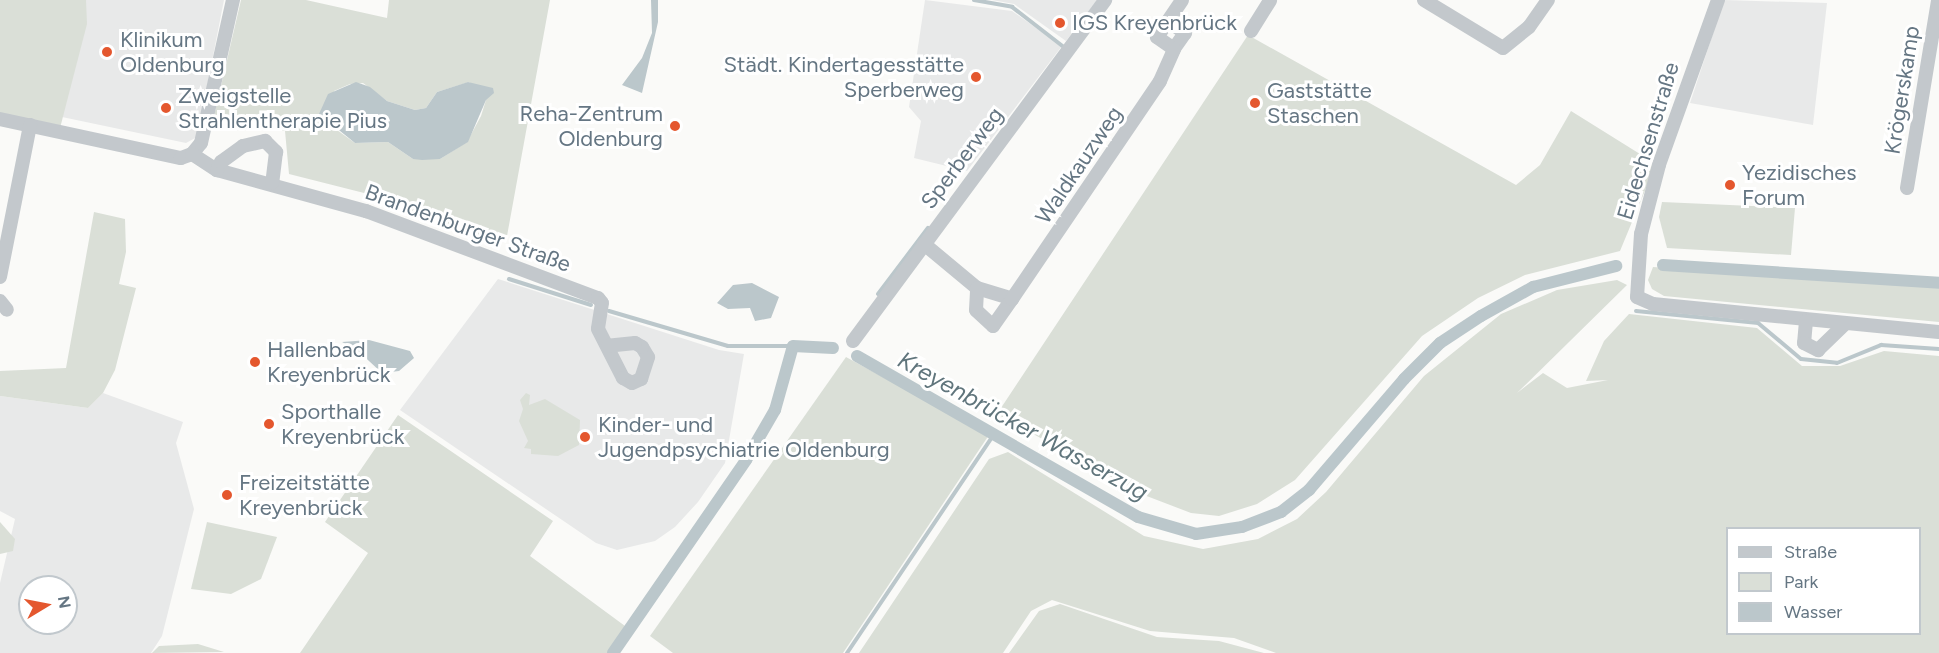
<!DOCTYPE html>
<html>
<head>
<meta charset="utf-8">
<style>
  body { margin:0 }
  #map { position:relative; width:1939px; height:653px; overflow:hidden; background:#fafaf8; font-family:Figtree,sans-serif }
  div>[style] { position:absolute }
  .built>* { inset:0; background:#e8e9e9 }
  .green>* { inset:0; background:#dadfd7 }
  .water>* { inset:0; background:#bbc7cb }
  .stream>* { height:4px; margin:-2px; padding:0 2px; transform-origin:2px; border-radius:2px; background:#bbc7cb }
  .canal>* { height:12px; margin:-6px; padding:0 6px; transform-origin:6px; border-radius:6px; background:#bbc7cb }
  .minor>* { height:14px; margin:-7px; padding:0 7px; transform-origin:7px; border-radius:7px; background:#c3c8cc }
  .dots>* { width:16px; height:16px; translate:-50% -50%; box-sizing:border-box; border:3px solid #fff; border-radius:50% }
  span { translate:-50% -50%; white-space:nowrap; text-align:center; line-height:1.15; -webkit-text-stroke:6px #fff; paint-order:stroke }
  .poi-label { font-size:22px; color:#657683 }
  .left { translate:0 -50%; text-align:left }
  .right { translate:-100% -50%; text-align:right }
  .street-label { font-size:22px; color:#657683 }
  .water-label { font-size:24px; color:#60757c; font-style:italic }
  .legend { position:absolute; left:1726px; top:527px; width:195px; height:108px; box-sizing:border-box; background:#fff; border:2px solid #c1c8cd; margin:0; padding:8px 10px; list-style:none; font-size:18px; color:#657683 }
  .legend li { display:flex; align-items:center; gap:12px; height:30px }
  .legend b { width:30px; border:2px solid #c1c8cd }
  .north { position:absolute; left:18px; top:575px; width:60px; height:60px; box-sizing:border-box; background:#fff; border:2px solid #c1c8cd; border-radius:50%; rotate:80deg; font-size:16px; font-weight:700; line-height:24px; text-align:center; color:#657683 }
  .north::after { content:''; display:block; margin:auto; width:21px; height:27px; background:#e4572e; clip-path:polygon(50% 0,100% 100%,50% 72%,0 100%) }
</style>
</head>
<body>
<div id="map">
  <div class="built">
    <i style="clip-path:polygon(0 0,224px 0,197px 137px,186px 143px,0 104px)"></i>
    <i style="clip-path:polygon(925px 0,1012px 11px,1062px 46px,967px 171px,914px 158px,921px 121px,909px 107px)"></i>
    <i style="clip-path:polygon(992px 0,1097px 0,1066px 41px,1014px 4px)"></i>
    <i style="clip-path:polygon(1724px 0,1827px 3px,1813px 125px,1690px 103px)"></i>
    <i style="clip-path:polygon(498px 279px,719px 350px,744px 354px,725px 463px,698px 502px,675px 527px,655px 541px,617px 550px,596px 543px,400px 410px)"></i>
    <i style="clip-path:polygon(evenodd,103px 393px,183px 422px,176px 443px,194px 509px,162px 636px,151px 653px,0 653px,0 583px,15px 519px,0 511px,0 396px,88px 408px,103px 393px,30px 587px,66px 587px,66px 623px,30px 623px,30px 587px)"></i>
  </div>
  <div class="green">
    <i style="clip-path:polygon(0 0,86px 0,87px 24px,59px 132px,0 118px)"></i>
    <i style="clip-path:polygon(evenodd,241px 0,306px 0,387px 18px,389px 0,550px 0,507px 236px,494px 243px,372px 195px,289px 174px,285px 131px,214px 116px,241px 0,469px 82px,486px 100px,481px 116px,467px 142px,440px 159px,413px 159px,388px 142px,355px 143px,330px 125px,334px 91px,350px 84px,363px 83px,387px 101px,415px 110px,426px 108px,437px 92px,469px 82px)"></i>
    <i style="clip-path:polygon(1248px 35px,1516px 185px,1540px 165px,1571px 111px,1656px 164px,1620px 251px,1525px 275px,1478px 298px,1422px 336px,1295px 480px,1257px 504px,1219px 516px,1191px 513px,1144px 495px,997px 414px)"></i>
    <i style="clip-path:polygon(1662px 202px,1795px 208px,1791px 255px,1667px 248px,1659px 217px)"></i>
    <i style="clip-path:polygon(94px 212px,125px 219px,126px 252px,119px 284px,136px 288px,115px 370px,103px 393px,88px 408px,0 396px,0 371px,66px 368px)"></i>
    <i style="clip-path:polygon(1653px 267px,1939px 288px,1939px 322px,1664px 296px,1652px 289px,1648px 280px)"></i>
    <i style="clip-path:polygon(evenodd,1617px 280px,1627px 285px,1517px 393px,1543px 373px,1567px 388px,1608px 380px,1586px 381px,1604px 341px,1629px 314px,1757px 328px,1802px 366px,1840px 366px,1884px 351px,1939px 356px,1939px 653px,1276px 653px,1234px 638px,1150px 631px,1052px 600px,1031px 611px,1003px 653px,859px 653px,989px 459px,1008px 452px,1144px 536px,1203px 549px,1258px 539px,1297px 519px,1326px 492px,1424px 376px,1501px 314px,1557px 290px,1617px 280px,1728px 528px,1920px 528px,1920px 634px,1728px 634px,1728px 528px)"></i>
    <i style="clip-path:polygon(846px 357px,989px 435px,843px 653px,673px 653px,650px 636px)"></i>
    <i style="clip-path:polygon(526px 393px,530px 395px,529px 405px,545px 399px,580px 420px,579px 445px,558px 456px,531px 454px,531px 449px,524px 448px,528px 441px,519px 421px,523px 409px,520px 400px)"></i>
    <i style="clip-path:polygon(398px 415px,553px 521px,530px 556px,625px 626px,607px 653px,300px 653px,368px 553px,325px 522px)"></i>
    <i style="clip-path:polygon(0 522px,15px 539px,13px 551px,0 554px)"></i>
    <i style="clip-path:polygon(207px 522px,277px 537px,261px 579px,231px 594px,191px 589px)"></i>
    <i style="clip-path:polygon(1060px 604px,1157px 637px,1219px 641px,1264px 653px,1009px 653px,1039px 611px)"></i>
    <i style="clip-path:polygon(198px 644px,224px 652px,152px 653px,159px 646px)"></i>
  </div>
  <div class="water">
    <i style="clip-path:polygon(651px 0,658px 0,658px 22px,642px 93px,622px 85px,642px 58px,652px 33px)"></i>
    <i style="clip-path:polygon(356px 82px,370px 87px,387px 101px,415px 110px,426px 108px,437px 92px,468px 82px,493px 88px,494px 93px,486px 100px,468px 142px,440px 159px,422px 160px,413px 159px,388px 142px,355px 143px,319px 114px,328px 94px)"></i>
    <i style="clip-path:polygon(752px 283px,779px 297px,771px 318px,755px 321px,750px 308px,728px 309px,717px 303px,733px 285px)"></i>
    <i style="clip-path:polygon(369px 340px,410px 351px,414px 358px,399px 371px,382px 373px,356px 349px,342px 342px)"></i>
  </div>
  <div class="stream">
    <i style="left:974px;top:0;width:39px;rotate:10deg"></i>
    <i style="left:1012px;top:7px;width:67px;rotate:37.7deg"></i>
    <i style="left:509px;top:279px;width:86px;rotate:17.6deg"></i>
    <i style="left:878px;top:294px;width:83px;rotate:-52.9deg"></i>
    <i style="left:609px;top:311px;width:124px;rotate:16.4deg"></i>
    <i style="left:728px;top:346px;width:65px"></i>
    <i style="left:1636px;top:311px;width:123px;rotate:5.6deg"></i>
    <i style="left:1758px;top:323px;width:56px;rotate:39.9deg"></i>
    <i style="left:1801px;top:359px;width:36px;rotate:6deg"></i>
    <i style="left:1837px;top:363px;width:48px;rotate:-22.2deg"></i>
    <i style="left:1881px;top:345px;width:58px;rotate:3.9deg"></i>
    <i style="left:847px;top:653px;width:264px;rotate:-56.1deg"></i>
  </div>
  <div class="canal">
    <i style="left:1663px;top:265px;width:277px;rotate:3.7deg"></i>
    <i style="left:857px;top:356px;width:324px;rotate:29.8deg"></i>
    <i style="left:1138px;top:517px;width:60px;rotate:16.3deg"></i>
    <i style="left:1196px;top:534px;width:47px;rotate:-8.7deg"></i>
    <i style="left:1242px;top:527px;width:42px;rotate:-21deg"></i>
    <i style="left:1281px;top:512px;width:36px;rotate:-38deg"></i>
    <i style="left:1309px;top:490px;width:146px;rotate:-49.4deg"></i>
    <i style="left:1404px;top:379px;width:51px;rotate:-45deg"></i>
    <i style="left:1440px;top:343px;width:49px;rotate:-33.4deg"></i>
    <i style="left:1481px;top:316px;width:60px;rotate:-29.1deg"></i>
    <i style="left:1533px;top:287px;width:86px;rotate:-14.2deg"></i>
    <i style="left:613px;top:653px;width:234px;rotate:-55.4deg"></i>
    <i style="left:746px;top:460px;width:58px;rotate:-59.9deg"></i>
    <i style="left:775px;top:410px;width:66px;rotate:-74.3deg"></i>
    <i style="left:793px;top:346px;width:40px;rotate:2.9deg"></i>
  </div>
  <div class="minor">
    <i style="left:1424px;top:0;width:92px;rotate:31.3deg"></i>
    <i style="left:1503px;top:48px;width:33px;rotate:-39deg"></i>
    <i style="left:1529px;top:27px;width:33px;rotate:-55deg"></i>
    <i style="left:1718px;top:0;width:175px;rotate:109.7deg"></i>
    <i style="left:1659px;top:165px;width:71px;rotate:104.6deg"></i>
    <i style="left:1641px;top:234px;width:63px;rotate:93.6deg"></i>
    <i style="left:1637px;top:297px;width:17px;rotate:24deg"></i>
    <i style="left:1653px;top:304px;width:287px;rotate:5.6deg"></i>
    <i style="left:1168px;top:21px;width:21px;rotate:35deg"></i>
    <i style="left:1185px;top:33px;width:19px;rotate:125deg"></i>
    <i style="left:1174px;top:49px;width:21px;rotate:-145deg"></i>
    <i style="left:1157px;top:37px;width:19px;rotate:-55deg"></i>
    <i style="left:1168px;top:21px;width:25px;rotate:-56deg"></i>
    <i style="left:1251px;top:31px;width:36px;rotate:-58deg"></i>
    <i style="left:0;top:119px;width:185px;rotate:12.2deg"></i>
    <i style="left:181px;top:158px;width:12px;rotate:-20deg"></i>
    <i style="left:192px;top:154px;width:14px;rotate:-51deg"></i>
    <i style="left:201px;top:143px;width:147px;rotate:-77.4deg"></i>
    <i style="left:192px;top:154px;width:30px;rotate:33deg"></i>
    <i style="left:217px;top:170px;width:155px;rotate:15.4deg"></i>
    <i style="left:366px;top:211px;width:248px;rotate:20.6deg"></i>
    <i style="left:598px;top:298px;width:6px;rotate:51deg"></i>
    <i style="left:602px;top:303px;width:26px;rotate:99deg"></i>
    <i style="left:598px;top:329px;width:55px;rotate:63deg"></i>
    <i style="left:623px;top:378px;width:10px;rotate:29deg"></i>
    <i style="left:632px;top:383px;width:10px;rotate:-24deg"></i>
    <i style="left:641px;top:379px;width:23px;rotate:-72deg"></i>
    <i style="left:648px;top:357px;width:12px;rotate:-121deg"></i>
    <i style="left:642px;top:347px;width:8px;rotate:-150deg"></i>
    <i style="left:635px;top:343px;width:27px;rotate:174deg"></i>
    <i style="left:217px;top:170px;width:9px;rotate:-63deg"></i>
    <i style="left:221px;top:162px;width:27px;rotate:-36deg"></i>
    <i style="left:243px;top:146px;width:23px;rotate:-13deg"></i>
    <i style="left:265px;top:141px;width:16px;rotate:45deg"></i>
    <i style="left:276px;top:152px;width:31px;rotate:97deg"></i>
    <i style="left:1907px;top:188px;width:191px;rotate:-80.6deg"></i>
    <i style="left:924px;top:244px;width:69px;rotate:39.7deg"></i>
    <i style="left:977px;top:288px;width:37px;rotate:17deg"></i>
    <i style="left:1012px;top:299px;width:33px;rotate:125deg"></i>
    <i style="left:993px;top:326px;width:23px;rotate:-137deg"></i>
    <i style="left:976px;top:310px;width:22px;rotate:-87deg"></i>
    <i style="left:0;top:277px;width:155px;rotate:-78.8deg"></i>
    <i style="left:1012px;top:299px;width:263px;rotate:-55.8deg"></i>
    <i style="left:1160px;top:81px;width:35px;rotate:-66deg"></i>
    <i style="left:0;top:301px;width:11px;rotate:52deg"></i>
    <i style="left:1806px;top:321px;width:22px;rotate:95deg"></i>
    <i style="left:1804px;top:343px;width:16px;rotate:27deg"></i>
    <i style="left:1818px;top:350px;width:37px;rotate:-44deg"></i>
    <i style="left:853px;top:341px;width:424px;rotate:-53.5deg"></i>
  </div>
  <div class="dots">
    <i style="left:1060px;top:23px;background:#e4572e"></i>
    <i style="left:107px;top:52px;background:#e4572e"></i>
    <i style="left:976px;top:77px;background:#e4572e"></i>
    <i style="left:1255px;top:103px;background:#e4572e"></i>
    <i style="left:166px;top:108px;background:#e4572e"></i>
    <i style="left:675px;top:126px;background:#e4572e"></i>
    <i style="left:1730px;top:185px;background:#e4572e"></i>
    <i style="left:255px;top:362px;background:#e4572e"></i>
    <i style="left:269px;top:424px;background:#e4572e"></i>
    <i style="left:585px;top:437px;background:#e4572e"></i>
    <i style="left:227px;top:495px;background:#e4572e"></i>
  </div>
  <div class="poi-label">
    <span class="left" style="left:1072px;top:23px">IGS Kreyenbrück</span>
    <span class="left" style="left:120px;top:52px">Klinikum<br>Oldenburg</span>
    <span class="right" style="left:964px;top:77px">Städt. Kindertagesstätte<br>Sperberweg</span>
    <span class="left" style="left:1267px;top:103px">Gaststätte<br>Staschen</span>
    <span class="left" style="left:178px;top:108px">Zweigstelle<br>Strahlentherapie Pius</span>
    <span class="right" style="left:663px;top:126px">Reha-Zentrum<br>Oldenburg</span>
    <span class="left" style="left:1742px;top:185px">Yezidisches<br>Forum</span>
    <span class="left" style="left:267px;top:362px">Hallenbad<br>Kreyenbrück</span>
    <span class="left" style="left:281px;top:424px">Sporthalle<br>Kreyenbrück</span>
    <span class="left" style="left:598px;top:437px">Kinder- und<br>Jugendpsychiatrie Oldenburg</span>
    <span class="left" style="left:239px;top:495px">Freizeitstätte<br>Kreyenbrück</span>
  </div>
  <div class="street-label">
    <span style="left:1902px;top:90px;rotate:-81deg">Krögerskamp</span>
    <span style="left:1648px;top:141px;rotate:-73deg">Eidechsenstraße</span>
    <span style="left:962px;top:158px;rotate:-53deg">Sperberweg</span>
    <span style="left:1079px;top:165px;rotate:-56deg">Waldkauzweg</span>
    <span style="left:468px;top:228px;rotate:20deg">Brandenburger Straße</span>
  </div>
  <div class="water-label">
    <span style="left:1023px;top:426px;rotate:29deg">Kreyenbrücker Wasserzug</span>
  </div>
  <ul class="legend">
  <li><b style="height:8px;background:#c3c8cc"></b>Straße</li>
  <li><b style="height:16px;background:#dadfd7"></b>Park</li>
  <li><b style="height:16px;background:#bbc7cb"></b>Wasser</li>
  </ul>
  <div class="north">N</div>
</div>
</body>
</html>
